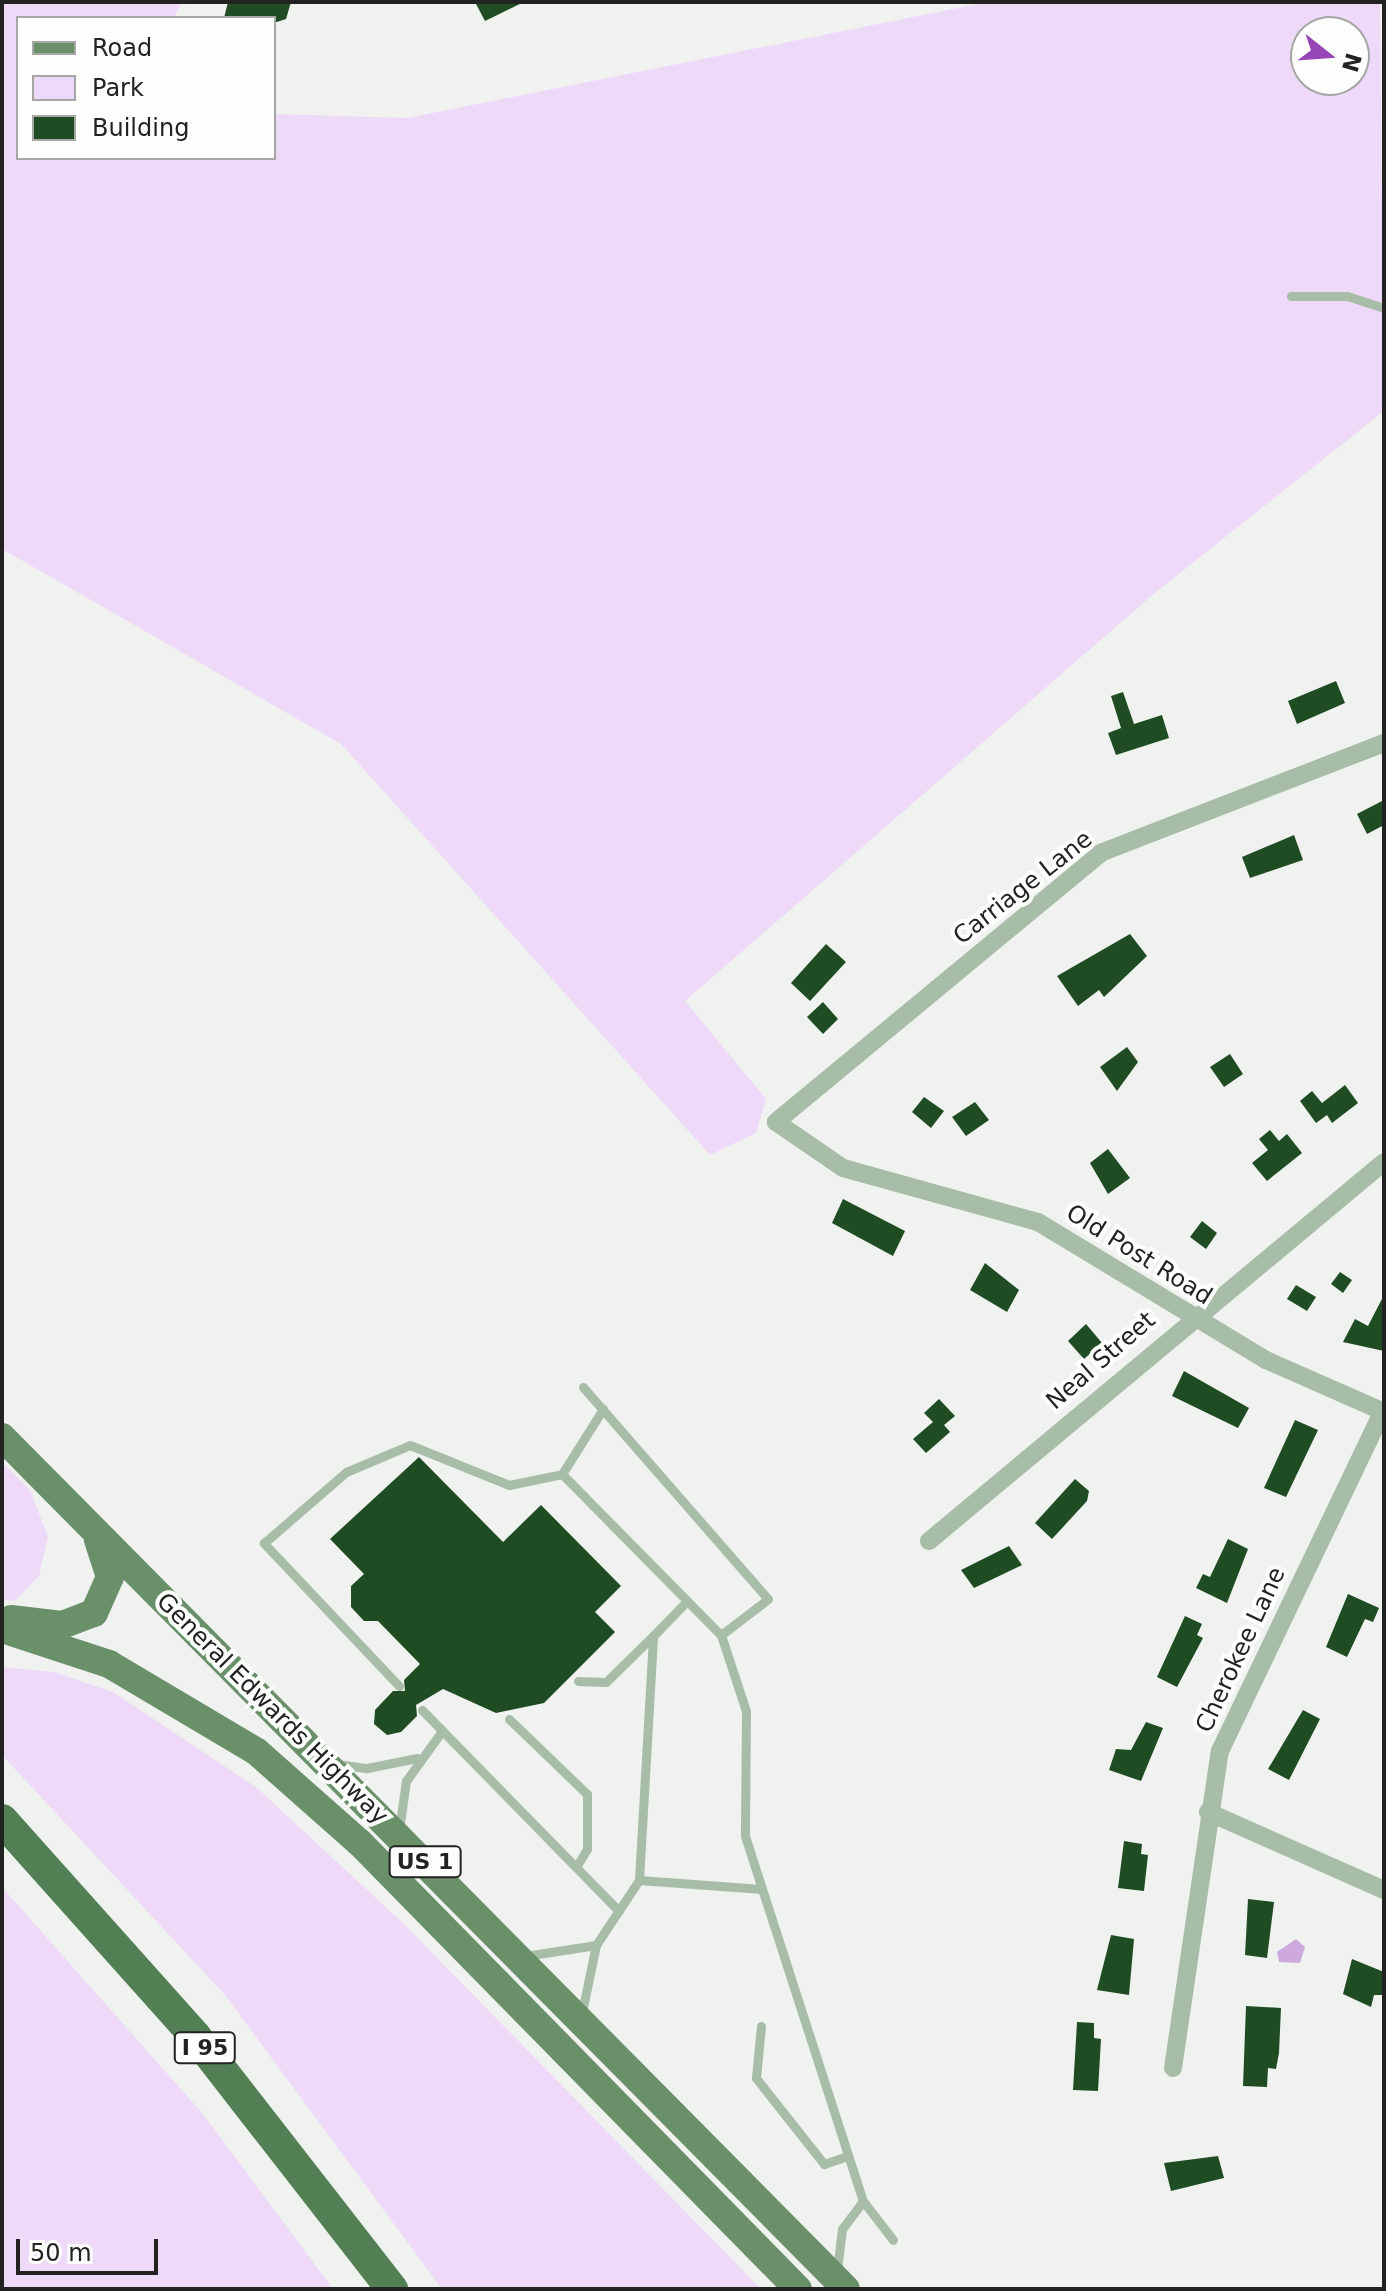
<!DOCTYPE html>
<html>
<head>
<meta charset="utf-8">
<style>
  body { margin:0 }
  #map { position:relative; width:1386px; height:2291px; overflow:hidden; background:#eff2ef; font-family:"DejaVu Sans",sans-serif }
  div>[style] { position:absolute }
  .green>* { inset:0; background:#eed9f8 }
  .water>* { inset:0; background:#cea9de }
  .building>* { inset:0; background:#204c23 }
  .lane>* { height:9px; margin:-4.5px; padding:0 4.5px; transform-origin:4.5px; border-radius:4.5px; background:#a8bda8 }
  .street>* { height:18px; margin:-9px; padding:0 9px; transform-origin:9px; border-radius:9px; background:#a8bda8 }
  .primary>* { height:28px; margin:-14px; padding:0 14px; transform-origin:14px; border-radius:14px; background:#6a906a }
  .highway>* { height:32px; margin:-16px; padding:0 16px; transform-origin:16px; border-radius:16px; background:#528054 }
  span { translate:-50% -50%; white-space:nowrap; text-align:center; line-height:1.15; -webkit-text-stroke:8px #fdfffd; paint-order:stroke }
  .shield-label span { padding:2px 6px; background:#fdfffd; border:2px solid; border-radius:6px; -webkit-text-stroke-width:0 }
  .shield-label { font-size:22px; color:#212221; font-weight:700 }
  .street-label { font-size:24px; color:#212221 }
  .frame { position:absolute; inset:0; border:4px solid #212221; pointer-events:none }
  .legend { position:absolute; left:16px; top:16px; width:260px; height:144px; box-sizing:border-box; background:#fdfffd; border:2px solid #a5a7a5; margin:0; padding:10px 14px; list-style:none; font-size:24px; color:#212221 }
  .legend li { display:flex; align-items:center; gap:16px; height:40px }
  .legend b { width:40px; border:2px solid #a5a7a5 }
  .north { position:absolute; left:1290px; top:16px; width:80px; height:80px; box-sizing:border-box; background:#fdfffd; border:2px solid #a5a7a5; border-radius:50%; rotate:107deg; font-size:22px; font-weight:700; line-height:32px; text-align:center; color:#212221 }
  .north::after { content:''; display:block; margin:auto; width:28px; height:36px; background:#9646b6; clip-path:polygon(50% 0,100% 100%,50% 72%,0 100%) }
  .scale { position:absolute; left:16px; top:2239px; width:142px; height:36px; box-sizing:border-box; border:4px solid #212221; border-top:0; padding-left:10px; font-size:24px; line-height:28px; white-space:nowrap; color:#212221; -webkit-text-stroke:6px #fdfffd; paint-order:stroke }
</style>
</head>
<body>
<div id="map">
  <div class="green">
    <i style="clip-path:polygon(evenodd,2px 2px,181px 2px,174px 18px,18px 18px,18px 158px,274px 158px,274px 114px,408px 118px,988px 2px,1380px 2px,1384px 411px,1156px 592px,685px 1001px,766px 1099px,756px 1133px,710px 1155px,341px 744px,2px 549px,2px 2px,1306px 32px,1354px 32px,1354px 80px,1306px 80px,1306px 32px)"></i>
    <i style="clip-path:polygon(2px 1462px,30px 1490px,48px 1537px,39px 1576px,15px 1601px,2px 1599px)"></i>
    <i style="clip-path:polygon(2px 1667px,54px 1672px,113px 1692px,257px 1788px,403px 1923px,761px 2289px,442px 2289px,225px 1995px,2px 1755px)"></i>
    <i style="clip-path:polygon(2px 1887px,203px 2114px,333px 2289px,2px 2289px)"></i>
  </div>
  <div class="water">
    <i style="clip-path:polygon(1296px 1939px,1305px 1947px,1300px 1963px,1279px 1962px,1277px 1952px)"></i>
  </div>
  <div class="building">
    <i style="clip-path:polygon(228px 2px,291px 2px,286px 19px,277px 22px,224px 18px)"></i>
    <i style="clip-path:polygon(475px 2px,524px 2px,485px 21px)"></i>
    <i style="clip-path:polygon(1336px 681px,1345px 703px,1297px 724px,1288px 701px)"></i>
    <i style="clip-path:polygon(1123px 692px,1134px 724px,1162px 715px,1169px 738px,1116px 755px,1108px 733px,1121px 728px,1111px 696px)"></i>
    <i style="clip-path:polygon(1384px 800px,1384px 825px,1367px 834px,1357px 814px)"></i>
    <i style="clip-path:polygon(1294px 835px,1303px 860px,1250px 878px,1242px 857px)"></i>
    <i style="clip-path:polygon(1130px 934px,1147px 956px,1104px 997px,1099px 990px,1078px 1006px,1057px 976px)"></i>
    <i style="clip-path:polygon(826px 944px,846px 962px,810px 1001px,791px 983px)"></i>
    <i style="clip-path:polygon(823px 1002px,838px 1019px,823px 1034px,807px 1017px)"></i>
    <i style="clip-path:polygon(1127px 1047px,1138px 1062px,1117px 1091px,1100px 1067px)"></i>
    <i style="clip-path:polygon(1230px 1054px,1243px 1074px,1224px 1087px,1210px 1067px)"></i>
    <i style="clip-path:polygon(1345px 1085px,1358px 1103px,1332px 1123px,1327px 1115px,1316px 1123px,1300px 1101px,1312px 1091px,1322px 1103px)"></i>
    <i style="clip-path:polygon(924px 1097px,944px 1111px,931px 1128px,912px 1112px)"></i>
    <i style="clip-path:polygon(975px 1102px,989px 1120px,966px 1136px,952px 1117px)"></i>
    <i style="clip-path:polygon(1270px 1130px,1279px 1141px,1287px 1134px,1302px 1153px,1267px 1181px,1252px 1163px,1268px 1150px,1259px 1139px)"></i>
    <i style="clip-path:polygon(1108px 1149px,1130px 1178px,1108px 1194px,1090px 1163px)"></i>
    <i style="clip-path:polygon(843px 1199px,905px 1231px,893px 1256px,832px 1223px)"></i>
    <i style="clip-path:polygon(1202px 1221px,1217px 1233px,1206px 1249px,1190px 1237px)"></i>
    <i style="clip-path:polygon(985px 1263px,1019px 1290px,1007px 1312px,970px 1290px)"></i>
    <i style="clip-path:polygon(1340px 1272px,1352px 1280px,1343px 1293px,1331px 1284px)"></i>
    <i style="clip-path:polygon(1296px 1285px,1316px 1297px,1307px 1311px,1287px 1299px)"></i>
    <i style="clip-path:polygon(1384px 1295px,1384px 1351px,1343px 1342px,1355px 1319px,1368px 1326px)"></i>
    <i style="clip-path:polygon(1086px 1324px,1102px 1343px,1084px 1359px,1068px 1341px)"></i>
    <i style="clip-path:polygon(1184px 1371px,1249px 1408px,1238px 1428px,1172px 1396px)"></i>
    <i style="clip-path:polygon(939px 1399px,955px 1416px,944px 1425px,950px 1432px,926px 1453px,913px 1439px,933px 1422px,924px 1413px)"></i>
    <i style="clip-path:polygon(1295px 1420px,1318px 1430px,1286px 1497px,1264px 1488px)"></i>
    <i style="clip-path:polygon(419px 1457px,503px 1542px,541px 1505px,621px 1586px,595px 1612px,615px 1632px,544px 1703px,496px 1713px,443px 1689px,416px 1705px,417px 1716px,401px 1732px,387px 1735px,374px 1724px,375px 1710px,393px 1691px,405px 1691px,404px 1680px,420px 1664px,378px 1621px,364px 1621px,351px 1607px,351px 1586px,364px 1574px,330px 1539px)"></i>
    <i style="clip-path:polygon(1075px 1479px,1089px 1491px,1087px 1501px,1052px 1539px,1035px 1523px)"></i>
    <i style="clip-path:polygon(1228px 1539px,1248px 1549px,1227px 1603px,1196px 1588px,1203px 1574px,1210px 1577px)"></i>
    <i style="clip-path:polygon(1009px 1546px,1022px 1565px,974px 1588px,961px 1570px)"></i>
    <i style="clip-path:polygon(1348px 1594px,1379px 1608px,1373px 1622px,1365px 1619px,1347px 1657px,1326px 1647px)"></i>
    <i style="clip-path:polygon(1185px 1616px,1202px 1624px,1197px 1635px,1203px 1638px,1177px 1687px,1157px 1677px)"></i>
    <i style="clip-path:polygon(1303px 1710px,1320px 1719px,1289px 1780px,1268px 1769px)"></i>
    <i style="clip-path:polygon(1146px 1722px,1163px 1728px,1141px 1781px,1109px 1770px,1116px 1749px,1131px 1750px)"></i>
    <i style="clip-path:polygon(1124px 1841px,1142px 1844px,1141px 1854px,1148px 1855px,1144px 1891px,1118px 1888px)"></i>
    <i style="clip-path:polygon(1248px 1899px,1274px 1902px,1267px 1958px,1245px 1955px)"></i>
    <i style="clip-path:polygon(1111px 1935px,1134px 1939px,1129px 1995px,1097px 1990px)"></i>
    <i style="clip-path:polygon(1352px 1959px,1384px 1972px,1384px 1995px,1374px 1995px,1371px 2007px,1343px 1994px)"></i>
    <i style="clip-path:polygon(1246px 2006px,1281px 2008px,1279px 2053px,1276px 2069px,1268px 2068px,1267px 2087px,1243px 2086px)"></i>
    <i style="clip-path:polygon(1077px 2022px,1094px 2023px,1094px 2038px,1101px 2039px,1098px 2091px,1073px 2090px)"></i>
    <i style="clip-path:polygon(1218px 2156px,1224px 2178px,1171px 2191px,1164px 2163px)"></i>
  </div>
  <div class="lane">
    <i style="left:1291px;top:296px;width:56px"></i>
    <i style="left:1347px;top:296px;width:39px;rotate:18deg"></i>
    <i style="left:583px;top:1387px;width:281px;rotate:48.9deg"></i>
    <i style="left:768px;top:1599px;width:59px;rotate:142.5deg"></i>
    <i style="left:562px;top:1474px;width:77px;rotate:-57.8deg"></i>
    <i style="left:578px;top:1681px;width:28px;rotate:2deg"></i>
    <i style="left:606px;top:1682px;width:66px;rotate:-44.4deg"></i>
    <i style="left:399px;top:1686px;width:197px;rotate:-133.4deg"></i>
    <i style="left:264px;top:1543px;width:108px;rotate:-40.9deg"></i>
    <i style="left:346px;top:1472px;width:69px;rotate:-22.9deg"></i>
    <i style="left:410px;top:1445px;width:107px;rotate:22deg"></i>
    <i style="left:509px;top:1485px;width:54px;rotate:-11.7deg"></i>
    <i style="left:562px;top:1474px;width:226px;rotate:45.4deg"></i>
    <i style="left:721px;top:1635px;width:80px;rotate:71.8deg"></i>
    <i style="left:746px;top:1711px;width:125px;rotate:90.5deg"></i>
    <i style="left:745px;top:1836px;width:384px;rotate:72.1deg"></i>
    <i style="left:863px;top:2201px;width:49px;rotate:52.4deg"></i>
    <i style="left:422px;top:1710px;width:281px;rotate:45.6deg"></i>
    <i style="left:509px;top:1719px;width:108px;rotate:43.9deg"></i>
    <i style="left:587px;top:1794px;width:55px;rotate:90deg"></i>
    <i style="left:587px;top:1849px;width:21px;rotate:121deg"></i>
    <i style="left:337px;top:1764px;width:30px;rotate:8deg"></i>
    <i style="left:367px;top:1768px;width:51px;rotate:-11.3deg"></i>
    <i style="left:399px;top:1830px;width:49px;rotate:-81.9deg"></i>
    <i style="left:406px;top:1781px;width:62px;rotate:-54.2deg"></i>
    <i style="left:639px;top:1880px;width:123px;rotate:4.2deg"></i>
    <i style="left:525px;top:1956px;width:72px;rotate:-8.8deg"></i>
    <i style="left:582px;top:2012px;width:68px;rotate:-78.2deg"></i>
    <i style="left:596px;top:1945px;width:78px;rotate:-56.5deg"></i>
    <i style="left:639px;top:1880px;width:244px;rotate:-86.7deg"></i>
    <i style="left:653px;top:1636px;width:49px;rotate:-45.8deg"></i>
    <i style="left:761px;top:2026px;width:52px;rotate:95.5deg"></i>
    <i style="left:756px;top:2078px;width:110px;rotate:51.7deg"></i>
    <i style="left:824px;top:2164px;width:24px;rotate:-19deg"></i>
    <i style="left:837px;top:2270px;width:41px;rotate:-83deg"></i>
    <i style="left:842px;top:2229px;width:35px;rotate:-53deg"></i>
  </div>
  <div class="street">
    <i style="left:1384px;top:743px;width:304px;rotate:158.8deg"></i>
    <i style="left:1101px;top:853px;width:422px;rotate:140.4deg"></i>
    <i style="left:776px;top:1122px;width:81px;rotate:34.5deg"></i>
    <i style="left:843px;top:1168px;width:202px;rotate:15.5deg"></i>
    <i style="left:1038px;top:1222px;width:267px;rotate:31.2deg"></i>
    <i style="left:1266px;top:1360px;width:129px;rotate:23.8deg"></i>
    <i style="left:929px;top:1541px;width:592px;rotate:-39.79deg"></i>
    <i style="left:1208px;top:1812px;width:193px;rotate:23.9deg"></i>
    <i style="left:1173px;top:2068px;width:320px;rotate:-81.6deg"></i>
    <i style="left:1220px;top:1751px;width:377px;rotate:-64.4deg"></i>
  </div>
  <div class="primary">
    <i style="left:2px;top:1437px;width:1199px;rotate:45.27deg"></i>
    <i style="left:11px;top:1619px;width:51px;rotate:6.7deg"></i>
    <i style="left:62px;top:1625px;width:34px;rotate:-21deg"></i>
    <i style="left:94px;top:1613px;width:39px;rotate:-66deg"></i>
    <i style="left:110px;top:1577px;width:39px;rotate:-108deg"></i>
    <i style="left:2px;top:1629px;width:113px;rotate:18.1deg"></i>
    <i style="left:109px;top:1664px;width:172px;rotate:30.7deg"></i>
    <i style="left:257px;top:1752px;width:137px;rotate:41.5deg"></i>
    <i style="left:360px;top:1843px;width:625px;rotate:45.52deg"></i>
  </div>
  <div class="highway">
    <i style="left:2px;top:1820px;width:290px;rotate:48.2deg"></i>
    <i style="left:195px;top:2036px;width:321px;rotate:52.1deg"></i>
  </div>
  <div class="shield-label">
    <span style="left:425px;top:1862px">US 1</span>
    <span style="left:205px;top:2048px">I 95</span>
  </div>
  <div class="street-label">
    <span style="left:1023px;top:888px;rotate:-38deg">Carriage Lane</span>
    <span style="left:1139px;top:1255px;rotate:32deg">Old Post Road</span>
    <span style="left:1101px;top:1361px;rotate:-41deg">Neal Street</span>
    <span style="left:1241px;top:1650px;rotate:-65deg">Cherokee Lane</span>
    <span style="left:272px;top:1709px;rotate:45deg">General Edwards Highway</span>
  </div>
  <div class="frame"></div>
  <ul class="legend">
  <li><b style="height:10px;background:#6a906a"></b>Road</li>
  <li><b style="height:22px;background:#eed9f8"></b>Park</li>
  <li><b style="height:22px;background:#204c23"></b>Building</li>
  </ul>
  <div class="north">N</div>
  <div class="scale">50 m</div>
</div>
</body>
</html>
